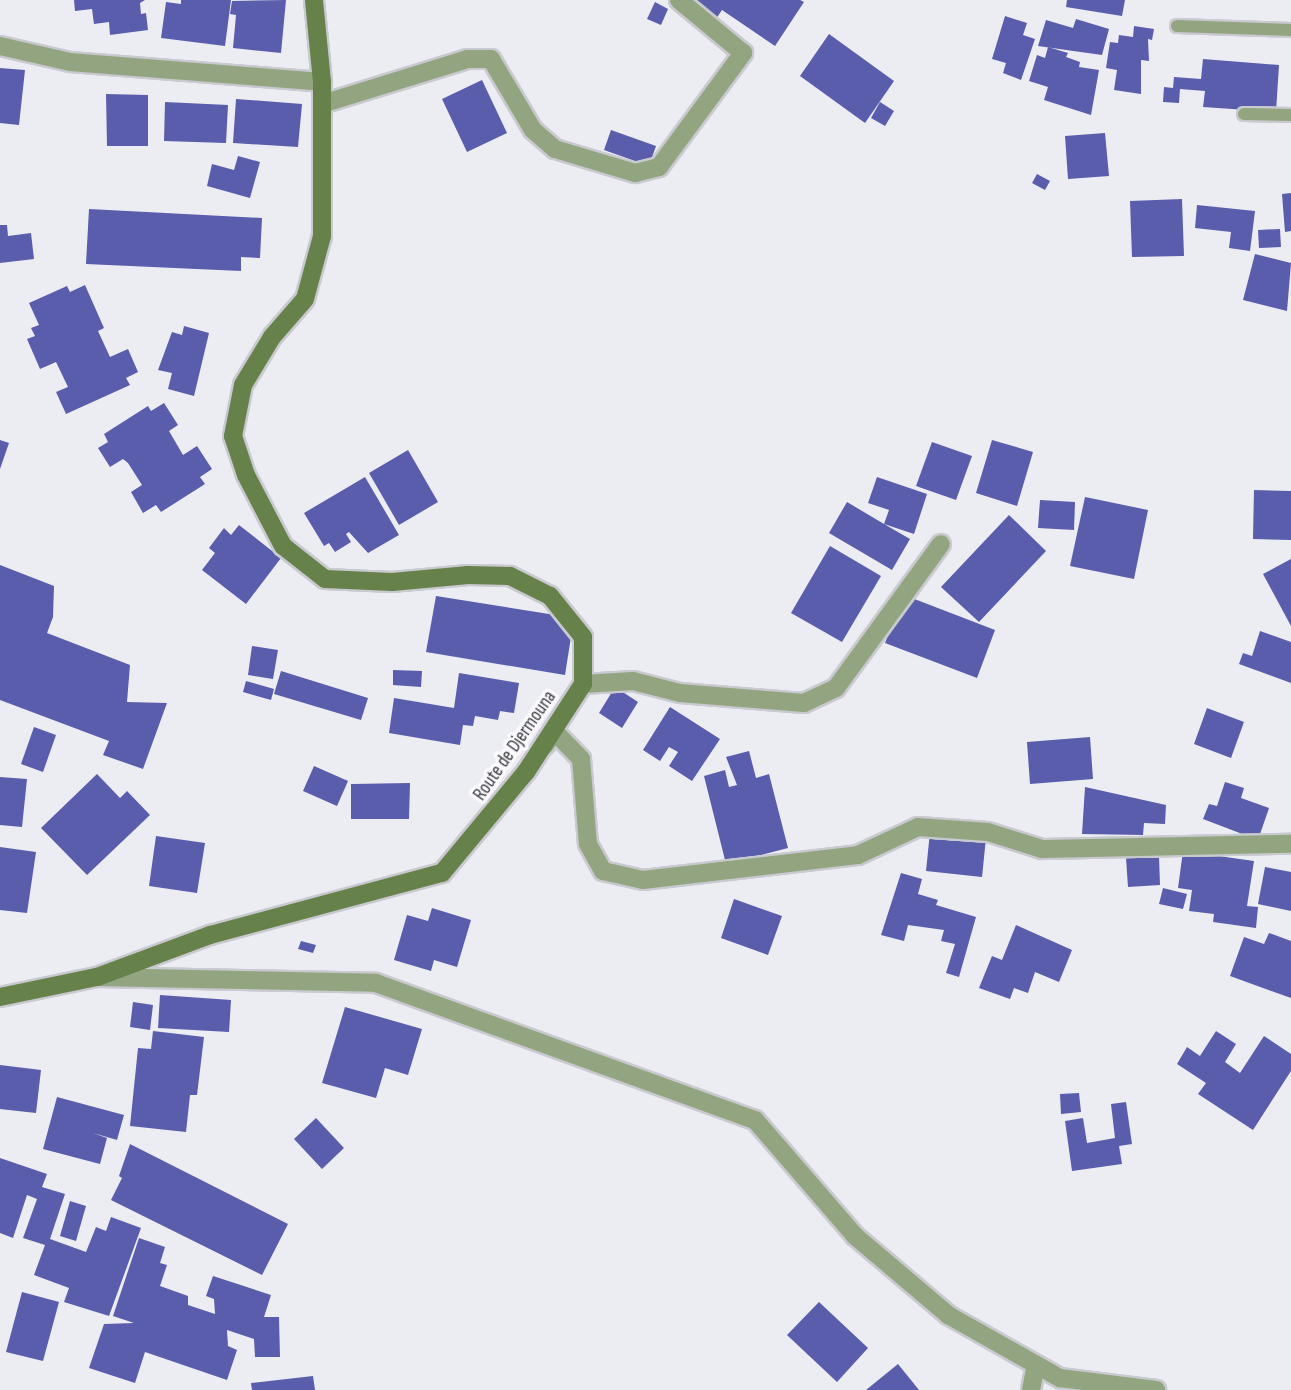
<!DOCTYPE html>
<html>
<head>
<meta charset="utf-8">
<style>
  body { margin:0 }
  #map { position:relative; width:1291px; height:1390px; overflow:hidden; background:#ecedf3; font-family:"Sofia Sans Condensed",sans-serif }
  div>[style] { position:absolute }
  .building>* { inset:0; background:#5a5cac }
  .roads { filter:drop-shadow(2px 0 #c9cacf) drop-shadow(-2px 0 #c9cacf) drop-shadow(0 2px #c9cacf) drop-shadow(0 -2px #c9cacf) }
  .lane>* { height:12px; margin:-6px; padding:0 6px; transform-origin:6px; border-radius:6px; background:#92a580 }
  .street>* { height:18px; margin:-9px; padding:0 9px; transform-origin:9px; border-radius:9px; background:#92a580 }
  .secondary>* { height:18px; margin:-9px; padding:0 9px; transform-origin:9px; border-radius:9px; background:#66814a }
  span { translate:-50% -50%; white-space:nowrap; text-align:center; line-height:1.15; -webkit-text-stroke:7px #fafaff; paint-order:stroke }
  .street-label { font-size:19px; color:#3c3c3e }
</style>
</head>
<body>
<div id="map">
  <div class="building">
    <i style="clip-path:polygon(74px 0,145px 0,140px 3px,141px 14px,146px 13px,148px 30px,110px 35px,109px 22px,94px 24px,92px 9px,75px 11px)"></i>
    <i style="clip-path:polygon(181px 0,231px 0,225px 46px,161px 38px,166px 2px,181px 4px)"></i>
    <i style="clip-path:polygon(286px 0,281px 53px,233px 48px,236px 15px,230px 14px,232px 1px)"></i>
    <i style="clip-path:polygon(688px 0,800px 0,804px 2px,775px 46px,722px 10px,716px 19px)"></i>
    <i style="clip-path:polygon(1067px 0,1125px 0,1122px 16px,1066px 7px)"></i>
    <i style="clip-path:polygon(655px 2px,668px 9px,661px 25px,647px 19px)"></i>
    <i style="clip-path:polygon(1005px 16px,1027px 23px,1023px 35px,1035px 39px,1021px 80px,1003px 73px,1006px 63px,992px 59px)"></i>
    <i style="clip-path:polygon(1076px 19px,1109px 29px,1102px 55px,1038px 46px,1046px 20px,1073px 28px)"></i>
    <i style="clip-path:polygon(1134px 26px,1154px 29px,1152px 40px,1148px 39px,1149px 61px,1141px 60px,1141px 94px,1114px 90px,1117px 70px,1106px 68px,1110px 42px,1118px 43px,1119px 35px,1133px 37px)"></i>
    <i style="clip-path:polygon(829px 34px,894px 81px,865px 123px,800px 76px)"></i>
    <i style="clip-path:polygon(1048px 47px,1068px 53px,1066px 57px,1080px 62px,1079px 67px,1099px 70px,1091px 115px,1044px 100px,1048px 87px,1029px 81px,1037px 55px,1045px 58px)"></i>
    <i style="clip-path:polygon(1203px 59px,1279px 65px,1276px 112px,1203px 107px,1205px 91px,1180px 89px,1179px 103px,1163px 102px,1164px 87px,1173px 88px,1174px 77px,1201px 79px)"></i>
    <i style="clip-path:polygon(0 68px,25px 70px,19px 125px,0 123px)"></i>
    <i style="clip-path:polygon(482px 80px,507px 133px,467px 152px,442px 99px)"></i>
    <i style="clip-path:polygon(106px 94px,148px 95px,148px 146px,107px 146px)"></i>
    <i style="clip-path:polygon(236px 99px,302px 104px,298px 147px,233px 143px)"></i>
    <i style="clip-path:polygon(165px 102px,228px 105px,226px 143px,164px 141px)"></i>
    <i style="clip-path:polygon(880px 102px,894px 111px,885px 126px,871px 118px)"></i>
    <i style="clip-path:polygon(611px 130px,656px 146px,649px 166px,604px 150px)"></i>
    <i style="clip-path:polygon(1105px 133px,1109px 176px,1068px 179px,1065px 136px)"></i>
    <i style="clip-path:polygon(238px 156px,260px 162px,250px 198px,207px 186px,212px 164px,234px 170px)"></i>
    <i style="clip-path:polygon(1037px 174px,1050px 181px,1045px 190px,1032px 183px)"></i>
    <i style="clip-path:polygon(1291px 193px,1291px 231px,1285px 232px,1282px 194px)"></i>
    <i style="clip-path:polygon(1182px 199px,1184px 256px,1132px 257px,1130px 201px)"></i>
    <i style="clip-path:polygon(1197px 205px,1255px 211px,1250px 251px,1229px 248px,1231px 232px,1195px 228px)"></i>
    <i style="clip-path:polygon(89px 209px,262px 218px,260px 258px,241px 257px,241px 271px,86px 264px)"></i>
    <i style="clip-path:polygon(0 225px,7px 225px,8px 236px,31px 233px,34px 259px,0 263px)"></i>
    <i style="clip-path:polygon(1280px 229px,1281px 247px,1259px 248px,1258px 230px)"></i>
    <i style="clip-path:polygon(1255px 254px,1291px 263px,1287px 311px,1243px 300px)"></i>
    <i style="clip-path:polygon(85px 285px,104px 328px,98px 331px,110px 357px,128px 349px,138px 372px,126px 378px,130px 385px,66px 414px,56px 392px,68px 387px,56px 362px,40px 369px,27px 339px,35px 336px,31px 328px,39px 325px,29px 303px,67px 286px,70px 292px)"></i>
    <i style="clip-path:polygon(184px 326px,209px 333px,194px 396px,168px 389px,172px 373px,158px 370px,172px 332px,182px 335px)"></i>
    <i style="clip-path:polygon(164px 403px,178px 425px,169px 431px,183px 455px,197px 446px,212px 469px,200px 477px,205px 484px,161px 512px,156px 505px,143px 513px,131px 492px,142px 485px,128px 463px,123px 459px,110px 467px,98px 448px,108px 442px,104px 434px,148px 406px,151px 411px)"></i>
    <i style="clip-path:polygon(0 440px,9px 443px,0 469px)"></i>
    <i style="clip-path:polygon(992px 440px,1033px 452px,1017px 506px,976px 493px)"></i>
    <i style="clip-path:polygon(932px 442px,972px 456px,956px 500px,916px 486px)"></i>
    <i style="clip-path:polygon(408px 450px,438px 502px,399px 525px,369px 473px)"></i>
    <i style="clip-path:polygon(365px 477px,399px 535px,368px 553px,349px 532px,346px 534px,351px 542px,335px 552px,329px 543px,324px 546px,304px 513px)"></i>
    <i style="clip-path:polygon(877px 477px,927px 494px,914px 534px,884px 524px,910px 539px,892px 570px,829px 533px,847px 502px,884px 524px,889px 510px,868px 503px)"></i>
    <i style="clip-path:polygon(1254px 490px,1291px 491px,1291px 540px,1253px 539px)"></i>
    <i style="clip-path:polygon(1085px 497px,1148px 510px,1134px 579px,1070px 566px)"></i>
    <i style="clip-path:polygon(1040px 500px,1075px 502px,1074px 530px,1038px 528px)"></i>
    <i style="clip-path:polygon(1009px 515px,1046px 551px,979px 622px,941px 587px)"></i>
    <i style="clip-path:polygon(239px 525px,281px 558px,246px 604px,202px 570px,215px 553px,209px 548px,224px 528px,231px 535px)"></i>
    <i style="clip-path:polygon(830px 546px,881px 576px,842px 642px,791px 613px)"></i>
    <i style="clip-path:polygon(1291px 559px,1291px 626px,1263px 574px)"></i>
    <i style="clip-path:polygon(0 565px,54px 586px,53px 617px,47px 633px,130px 665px,127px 702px,167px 703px,143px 769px,103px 755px,109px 741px,0 700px)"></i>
    <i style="clip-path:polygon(904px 595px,995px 630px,977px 678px,885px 643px)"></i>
    <i style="clip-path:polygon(436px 596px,574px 618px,565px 675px,426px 652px)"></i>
    <i style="clip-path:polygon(1260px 631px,1291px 642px,1291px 683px,1239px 664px,1243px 653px,1252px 656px)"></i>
    <i style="clip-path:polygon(252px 646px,278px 650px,273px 679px,248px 675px)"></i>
    <i style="clip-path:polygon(393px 670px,422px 671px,421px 687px,393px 685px)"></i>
    <i style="clip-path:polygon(281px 671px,368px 698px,361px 720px,274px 694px)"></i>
    <i style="clip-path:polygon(459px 673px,519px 683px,514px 713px,500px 711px,498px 720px,475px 716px,473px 726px,463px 725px,460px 745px,389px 733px,394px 698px,454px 708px)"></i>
    <i style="clip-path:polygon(246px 681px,274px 689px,271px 700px,243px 692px)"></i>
    <i style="clip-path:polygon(615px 687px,638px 702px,622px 728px,599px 713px)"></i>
    <i style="clip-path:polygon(670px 707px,720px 739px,692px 781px,669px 766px,678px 752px,669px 747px,660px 761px,643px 750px)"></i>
    <i style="clip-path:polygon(1207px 708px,1244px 722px,1231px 758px,1194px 744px)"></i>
    <i style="clip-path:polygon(34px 727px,56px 735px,43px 772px,21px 764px)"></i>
    <i style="clip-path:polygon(1090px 737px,1093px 779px,1030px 784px,1027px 742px)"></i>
    <i style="clip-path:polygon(749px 751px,756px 778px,769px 774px,788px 848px,726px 864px,704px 776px,725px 770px,729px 787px,737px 785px,726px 757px)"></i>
    <i style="clip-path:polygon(314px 766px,348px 781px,337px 806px,303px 791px)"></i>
    <i style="clip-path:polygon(97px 774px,120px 798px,127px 791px,150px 815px,87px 875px,41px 828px)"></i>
    <i style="clip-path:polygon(0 777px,27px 779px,22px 827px,0 825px)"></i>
    <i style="clip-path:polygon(1225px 782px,1244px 788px,1241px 798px,1269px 808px,1258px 840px,1203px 819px,1209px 804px,1217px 806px)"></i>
    <i style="clip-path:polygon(410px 783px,409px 819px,351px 819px,351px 784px)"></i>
    <i style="clip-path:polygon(1085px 787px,1166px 805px,1165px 824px,1144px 823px,1143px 835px,1082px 834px)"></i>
    <i style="clip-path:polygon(930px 832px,986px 838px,982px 877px,926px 871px)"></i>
    <i style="clip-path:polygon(156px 836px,205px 843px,197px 893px,149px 886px)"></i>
    <i style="clip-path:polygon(0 847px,36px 852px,27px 913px,0 910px)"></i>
    <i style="clip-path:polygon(1183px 851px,1254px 861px,1247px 906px,1258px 907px,1256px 928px,1213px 922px,1214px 914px,1189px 911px,1192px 890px,1178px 888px)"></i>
    <i style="clip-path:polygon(1159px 856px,1160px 885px,1128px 887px,1126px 858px)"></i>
    <i style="clip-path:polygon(1265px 867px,1291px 872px,1291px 911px,1258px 904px)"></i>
    <i style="clip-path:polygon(901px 873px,922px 879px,918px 894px,938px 900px,936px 905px,976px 917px,959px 977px,946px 973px,955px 944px,941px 941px,944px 930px,908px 925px,904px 941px,881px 935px)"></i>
    <i style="clip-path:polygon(1163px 888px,1187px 894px,1183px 909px,1159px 904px)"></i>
    <i style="clip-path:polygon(734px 899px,782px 916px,768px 955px,721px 938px)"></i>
    <i style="clip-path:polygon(432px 908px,471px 920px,457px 967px,434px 960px,431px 971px,394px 960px,407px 915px,428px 921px)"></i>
    <i style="clip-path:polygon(1016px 925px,1072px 950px,1059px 982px,1035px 972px,1028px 993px,1014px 988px,1010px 999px,979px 988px,992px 956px,1002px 960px)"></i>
    <i style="clip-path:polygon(1269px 933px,1291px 941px,1291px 998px,1230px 976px,1244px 937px,1264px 944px)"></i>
    <i style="clip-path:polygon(301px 941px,316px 945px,313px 953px,298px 949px)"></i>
    <i style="clip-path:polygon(160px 995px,231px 1000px,229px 1032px,158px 1028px)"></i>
    <i style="clip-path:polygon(133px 1002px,153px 1005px,150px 1030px,130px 1027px)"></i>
    <i style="clip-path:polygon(345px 1007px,422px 1029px,408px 1075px,385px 1068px,376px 1098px,322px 1083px)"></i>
    <i style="clip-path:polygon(153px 1031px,204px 1037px,197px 1095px,190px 1095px,186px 1132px,130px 1126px,138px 1048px,151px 1049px)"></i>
    <i style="clip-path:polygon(1216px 1031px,1236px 1044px,1225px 1062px,1240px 1073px,1264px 1036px,1291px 1054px,1291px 1071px,1253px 1130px,1198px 1094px,1206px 1083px,1177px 1064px,1187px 1047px,1200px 1056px)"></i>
    <i style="clip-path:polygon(0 1065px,41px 1070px,36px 1113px,0 1109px)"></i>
    <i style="clip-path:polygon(1079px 1093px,1081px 1112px,1061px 1114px,1060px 1094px)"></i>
    <i style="clip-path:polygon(57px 1097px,124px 1115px,117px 1140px,93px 1133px,107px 1138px,100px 1164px,43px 1149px)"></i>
    <i style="clip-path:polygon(1126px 1102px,1132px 1144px,1119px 1146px,1122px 1164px,1072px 1171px,1065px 1121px,1083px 1118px,1087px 1143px,1115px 1138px,1111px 1104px)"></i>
    <i style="clip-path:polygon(316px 1118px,344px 1148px,322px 1169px,294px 1139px)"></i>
    <i style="clip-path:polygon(130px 1144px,288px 1224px,262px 1275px,111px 1200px,122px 1178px,119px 1176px)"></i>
    <i style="clip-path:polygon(0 1158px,47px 1174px,42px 1187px,65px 1194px,50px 1239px,86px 1252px,96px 1227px,106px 1231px,111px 1217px,141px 1228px,109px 1316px,64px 1302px,69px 1288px,34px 1275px,45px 1245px,23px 1238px,37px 1199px,27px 1195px,13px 1238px,0 1233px)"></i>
    <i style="clip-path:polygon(70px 1201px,86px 1206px,76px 1241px,60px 1236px)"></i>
    <i style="clip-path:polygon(139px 1238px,165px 1247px,160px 1263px,167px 1265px,160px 1286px,188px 1296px,188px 1305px,215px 1314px,214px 1299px,206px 1296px,213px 1276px,271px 1295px,264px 1317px,279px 1317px,280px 1357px,255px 1357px,254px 1339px,227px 1330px,228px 1346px,237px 1350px,227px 1380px,145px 1352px,135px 1383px,89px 1368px,104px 1324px,134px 1323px,113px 1316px)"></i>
    <i style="clip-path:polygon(22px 1292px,59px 1302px,43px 1361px,6px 1352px)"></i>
    <i style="clip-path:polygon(819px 1302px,868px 1348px,837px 1382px,787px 1335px)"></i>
    <i style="clip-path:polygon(898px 1364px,919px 1390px,866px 1390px)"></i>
    <i style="clip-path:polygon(313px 1376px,315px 1390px,252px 1390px,251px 1383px)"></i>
  </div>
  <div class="roads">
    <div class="lane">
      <i style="left:1177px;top:26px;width:114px;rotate:2deg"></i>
      <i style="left:1244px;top:114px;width:47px;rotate:1.2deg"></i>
    </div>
    <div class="street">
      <i style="left:0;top:46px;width:72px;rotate:12.9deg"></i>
      <i style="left:70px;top:62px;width:253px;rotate:4.5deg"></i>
      <i style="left:322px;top:104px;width:152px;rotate:-17.2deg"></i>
      <i style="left:467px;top:59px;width:24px"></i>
      <i style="left:491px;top:59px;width:82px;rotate:59.4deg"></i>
      <i style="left:533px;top:130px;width:29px;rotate:41deg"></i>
      <i style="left:555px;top:149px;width:84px;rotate:16.7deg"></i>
      <i style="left:635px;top:173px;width:25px;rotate:-14deg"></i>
      <i style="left:659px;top:167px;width:142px;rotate:-53.6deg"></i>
      <i style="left:743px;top:53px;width:83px;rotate:-140.4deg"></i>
      <i style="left:583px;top:684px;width:50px;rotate:-3.4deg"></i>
      <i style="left:633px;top:681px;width:49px;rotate:14.3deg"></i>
      <i style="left:680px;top:693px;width:124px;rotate:4.6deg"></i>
      <i style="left:804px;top:703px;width:35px;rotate:-25deg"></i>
      <i style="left:836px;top:688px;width:178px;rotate:-53.9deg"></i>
      <i style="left:545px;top:745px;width:17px;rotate:-57deg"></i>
      <i style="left:554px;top:731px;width:39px;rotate:46deg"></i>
      <i style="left:581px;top:759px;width:85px;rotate:85.3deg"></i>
      <i style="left:588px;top:844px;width:31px;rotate:61deg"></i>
      <i style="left:603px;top:871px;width:41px;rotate:12.7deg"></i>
      <i style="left:643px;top:880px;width:216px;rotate:-6.6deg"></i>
      <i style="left:858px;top:855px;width:66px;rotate:-25deg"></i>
      <i style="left:918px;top:827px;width:70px;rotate:4.1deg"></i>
      <i style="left:988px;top:832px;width:57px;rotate:17.5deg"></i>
      <i style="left:1042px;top:849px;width:249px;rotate:-1.2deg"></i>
      <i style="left:97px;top:977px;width:279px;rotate:1.2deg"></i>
      <i style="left:376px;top:983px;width:403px;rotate:19.9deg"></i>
      <i style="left:755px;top:1120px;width:153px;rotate:49.2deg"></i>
      <i style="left:855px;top:1236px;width:122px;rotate:40.3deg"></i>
      <i style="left:948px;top:1315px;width:129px;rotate:29.4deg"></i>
      <i style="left:1060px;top:1378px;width:97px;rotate:7.1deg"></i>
      <i style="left:1031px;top:1390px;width:25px;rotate:-79deg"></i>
    </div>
    <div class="secondary">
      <i style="left:0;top:997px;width:99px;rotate:-11.7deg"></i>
      <i style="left:97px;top:977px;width:121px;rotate:-20.4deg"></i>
      <i style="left:210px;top:935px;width:240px;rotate:-15deg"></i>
      <i style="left:442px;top:873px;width:131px;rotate:-50.3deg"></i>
      <i style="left:526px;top:772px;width:105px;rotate:-57.1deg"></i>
      <i style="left:583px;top:684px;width:47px;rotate:-90deg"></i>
      <i style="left:583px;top:637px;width:53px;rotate:-128.8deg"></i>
      <i style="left:550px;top:596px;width:45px;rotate:-153.4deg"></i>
      <i style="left:510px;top:576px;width:42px;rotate:-178.6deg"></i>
      <i style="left:468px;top:575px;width:76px;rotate:174.7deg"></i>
      <i style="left:392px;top:582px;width:67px;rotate:-177.4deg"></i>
      <i style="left:325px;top:579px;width:53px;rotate:-141.8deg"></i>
      <i style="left:283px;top:546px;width:80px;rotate:-117.5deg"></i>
      <i style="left:246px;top:475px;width:41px;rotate:-108.4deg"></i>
      <i style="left:233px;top:436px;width:52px;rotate:-78.9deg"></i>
      <i style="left:243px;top:385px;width:56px;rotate:-58.9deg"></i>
      <i style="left:272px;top:337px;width:50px;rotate:-49deg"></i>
      <i style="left:305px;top:299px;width:65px;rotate:-74.9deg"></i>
      <i style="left:322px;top:236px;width:154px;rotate:-90deg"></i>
      <i style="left:322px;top:82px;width:82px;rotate:-95.6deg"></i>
    </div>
  </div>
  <div class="street-label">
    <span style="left:515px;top:746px;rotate:-55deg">Route de Djermouna</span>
  </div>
</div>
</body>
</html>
